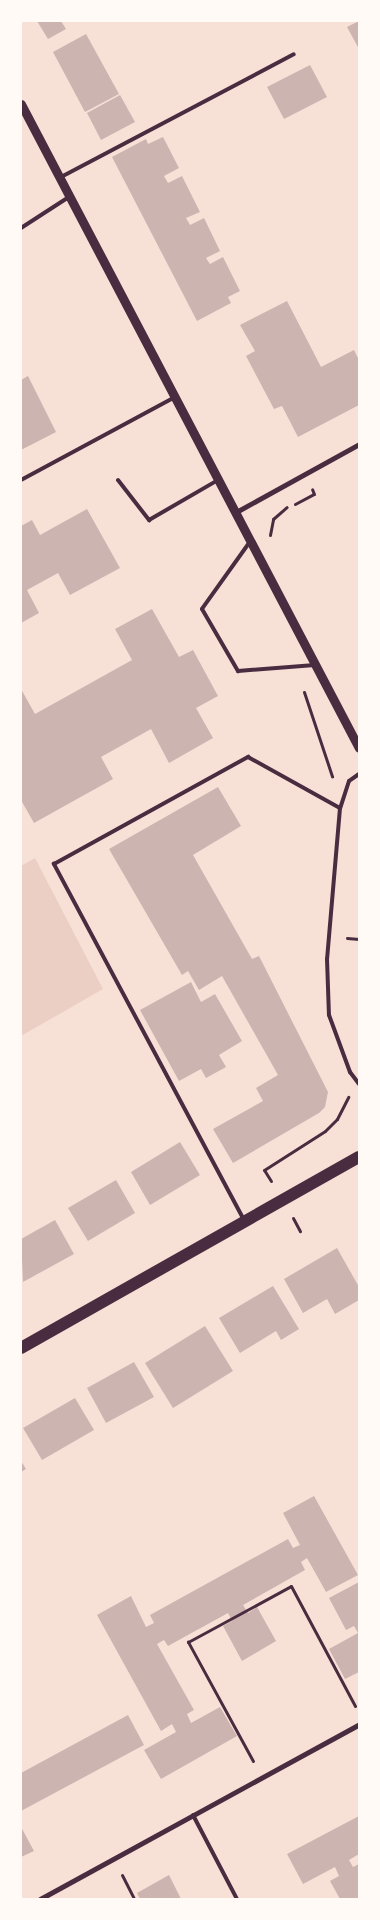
<!DOCTYPE html>
<html>
<head>
<meta charset="utf-8">
<style>
  body { margin:0 }
  #map { position:relative; width:380px; height:1920px; overflow:hidden; background:#f7e1d7; font-family:"IBM Plex Sans",sans-serif }
  div>[style] { position:absolute }
  .green>* { inset:0; background:#ebcfc5 }
  .building>* { inset:0; background:#ccb4b1 }
  .path>* { height:3px; margin:-1.5px; padding:0 1.5px; transform-origin:1.5px; border-radius:1.5px; background:#4a2c40 }
  .service>* { height:4px; margin:-2px; padding:0 2px; transform-origin:2px; border-radius:2px; background:#4a2c40 }
  .minor>* { height:5px; margin:-2.5px; padding:0 2.5px; transform-origin:2.5px; border-radius:2.5px; background:#4a2c40 }
  .tertiary>* { height:9px; margin:-4.5px; padding:0 4.5px; transform-origin:4.5px; border-radius:4.5px; background:#4a2c40 }
  .primary>* { height:12px; margin:-6px; padding:0 6px; transform-origin:6px; border-radius:6px; background:#4a2c40 }
  span { translate:-50% -50%; white-space:nowrap; text-align:center; line-height:1.15; -webkit-text-stroke:4px #fffaf5; paint-order:stroke }
  .frame { position:absolute; inset:0; border:22px solid #fffaf5; pointer-events:none }
</style>
</head>
<body>
<div id="map">
  <div class="green">
    <i style="clip-path:polygon(35px 858px,103px 989px,21px 1036px,21px 866px)"></i>
  </div>
  <div class="building">
    <i style="clip-path:polygon(37px 21px,61px 21px,66px 29px,48px 39px)"></i>
    <i style="clip-path:polygon(359px 21px,359px 49px,347px 27px)"></i>
    <i style="clip-path:polygon(86px 34px,119px 94px,85px 112px,53px 52px)"></i>
    <i style="clip-path:polygon(310px 65px,327px 97px,284px 119px,267px 87px)"></i>
    <i style="clip-path:polygon(120px 95px,135px 122px,101px 140px,87px 113px)"></i>
    <i style="clip-path:polygon(163px 137px,179px 168px,164px 176px,168px 183px,182px 176px,200px 212px,186px 218px,190px 225px,204px 218px,220px 251px,206px 258px,210px 264px,223px 257px,240px 291px,228px 297px,231px 303px,197px 321px,112px 157px,146px 139px,148px 144px)"></i>
    <i style="clip-path:polygon(287px 301px,321px 367px,354px 350px,359px 360px,359px 405px,298px 437px,282px 406px,274px 409px,246px 356px,255px 351px,240px 325px)"></i>
    <i style="clip-path:polygon(28px 376px,56px 432px,21px 450px,21px 380px)"></i>
    <i style="clip-path:polygon(87px 509px,120px 568px,70px 595px,58px 573px,27px 590px,39px 613px,21px 623px,21px 526px,32px 520px,40px 535px)"></i>
    <i style="clip-path:polygon(152px 609px,179px 657px,193px 650px,218px 696px,196px 708px,213px 738px,169px 763px,151px 729px,101px 757px,113px 779px,34px 823px,21px 800px,21px 689px,35px 714px,132px 660px,115px 629px)"></i>
    <i style="clip-path:polygon(218px 787px,241px 826px,193px 855px,252px 959px,259px 956px,328px 1092px,325px 1107px,319px 1113px,233px 1163px,213px 1129px,263px 1101px,256px 1088px,278px 1075px,222px 976px,199px 990px,188px 971px,182px 975px,109px 849px)"></i>
    <i style="clip-path:polygon(191px 982px,201px 1002px,215px 994px,242px 1041px,219px 1055px,226px 1067px,206px 1078px,201px 1069px,179px 1081px,140px 1010px)"></i>
    <i style="clip-path:polygon(180px 1142px,200px 1175px,150px 1205px,131px 1172px)"></i>
    <i style="clip-path:polygon(116px 1180px,135px 1213px,88px 1241px,68px 1208px)"></i>
    <i style="clip-path:polygon(55px 1220px,74px 1254px,23px 1282px,21px 1239px)"></i>
    <i style="clip-path:polygon(337px 1248px,359px 1287px,359px 1300px,335px 1314px,327px 1299px,303px 1313px,284px 1279px)"></i>
    <i style="clip-path:polygon(273px 1286px,299px 1329px,281px 1340px,276px 1331px,240px 1353px,219px 1318px)"></i>
    <i style="clip-path:polygon(205px 1326px,233px 1371px,173px 1408px,145px 1363px)"></i>
    <i style="clip-path:polygon(134px 1362px,154px 1397px,106px 1423px,87px 1388px)"></i>
    <i style="clip-path:polygon(75px 1398px,94px 1430px,42px 1460px,23px 1428px)"></i>
    <i style="clip-path:polygon(21px 1461px,26px 1469px,21px 1472px)"></i>
    <i style="clip-path:polygon(314px 1496px,358px 1575px,326px 1592px,307px 1558px,301px 1562px,305px 1570px,243px 1605px,248px 1613px,257px 1607px,276px 1641px,242px 1661px,223px 1626px,232px 1621px,228px 1613px,168px 1646px,164px 1640px,157px 1644px,194px 1710px,187px 1714px,191px 1723px,220px 1707px,237px 1736px,161px 1779px,144px 1750px,176px 1732px,172px 1724px,161px 1731px,97px 1615px,131px 1596px,146px 1627px,154px 1623px,150px 1615px,288px 1539px,293px 1548px,300px 1545px,283px 1513px)"></i>
    <i style="clip-path:polygon(359px 1582px,359px 1672px,345px 1679px,329px 1649px,358px 1633px,354px 1626px,346px 1630px,329px 1598px)"></i>
    <i style="clip-path:polygon(128px 1715px,144px 1745px,21px 1811px,21px 1773px)"></i>
    <i style="clip-path:polygon(359px 1816px,359px 1854px,349px 1860px,353px 1867px,359px 1864px,359px 1899px,340px 1899px,330px 1881px,339px 1876px,335px 1867px,303px 1884px,287px 1854px)"></i>
    <i style="clip-path:polygon(21px 1827px,34px 1851px,21px 1857px)"></i>
    <i style="clip-path:polygon(169px 1875px,181px 1899px,140px 1899px,137px 1893px)"></i>
  </div>
  <div class="path">
    <i style="left:295px;top:504px;width:21px;rotate:-28deg"></i>
    <i style="left:314px;top:494px;width:5px;rotate:-112deg"></i>
    <i style="left:270px;top:535px;width:16px;rotate:-79deg"></i>
    <i style="left:273px;top:519px;width:18px;rotate:-41deg"></i>
    <i style="left:304px;top:692px;width:89px;rotate:71.6deg"></i>
    <i style="left:347px;top:938px;width:12px;rotate:5deg"></i>
    <i style="left:271px;top:1181px;width:13px;rotate:-122deg"></i>
    <i style="left:264px;top:1170px;width:72px;rotate:-32.6deg"></i>
    <i style="left:325px;top:1131px;width:17px;rotate:-45deg"></i>
    <i style="left:337px;top:1119px;width:25px;rotate:-63deg"></i>
    <i style="left:293px;top:1218px;width:15px;rotate:62deg"></i>
    <i style="left:253px;top:1761px;width:136px;rotate:-118.6deg"></i>
    <i style="left:188px;top:1642px;width:117px;rotate:-28.5deg"></i>
    <i style="left:291px;top:1586px;width:136px;rotate:61.9deg"></i>
    <i style="left:122px;top:1875px;width:27px;rotate:63deg"></i>
  </div>
  <div class="service">
    <i style="left:61px;top:177px;width:263px;rotate:-27.8deg"></i>
    <i style="left:21px;top:228px;width:57px;rotate:-32.9deg"></i>
    <i style="left:21px;top:480px;width:175px;rotate:-28.3deg"></i>
    <i style="left:118px;top:480px;width:51px;rotate:52.2deg"></i>
    <i style="left:149px;top:520px;width:80px;rotate:-30.1deg"></i>
    <i style="left:249px;top:543px;width:81px;rotate:125.5deg"></i>
    <i style="left:202px;top:609px;width:72px;rotate:59.9deg"></i>
    <i style="left:238px;top:671px;width:77px;rotate:-4.5deg"></i>
    <i style="left:359px;top:774px;width:12px;rotate:145deg"></i>
    <i style="left:349px;top:781px;width:28px;rotate:108deg"></i>
    <i style="left:340px;top:808px;width:152px;rotate:94.9deg"></i>
    <i style="left:327px;top:959px;width:56px;rotate:88deg"></i>
    <i style="left:329px;top:1015px;width:61px;rotate:69.8deg"></i>
    <i style="left:350px;top:1072px;width:15px;rotate:53deg"></i>
    <i style="left:244px;top:1220px;width:404px;rotate:-118.1deg"></i>
    <i style="left:54px;top:864px;width:222px;rotate:-28.9deg"></i>
    <i style="left:248px;top:757px;width:105px;rotate:29deg"></i>
    <i style="left:193px;top:1815px;width:95px;rotate:62.4deg"></i>
  </div>
  <div class="minor">
    <i style="left:236px;top:512px;width:141px;rotate:-28.9deg"></i>
    <i style="left:40px;top:1899px;width:364px;rotate:-28.7deg"></i>
  </div>
  <div class="tertiary">
    <i style="left:21px;top:104px;width:727px;rotate:62.31deg"></i>
  </div>
  <div class="primary">
    <i style="left:21px;top:1348px;width:388px;rotate:-29.5deg"></i>
  </div>
  <div class="frame"></div>
</div>
</body>
</html>
